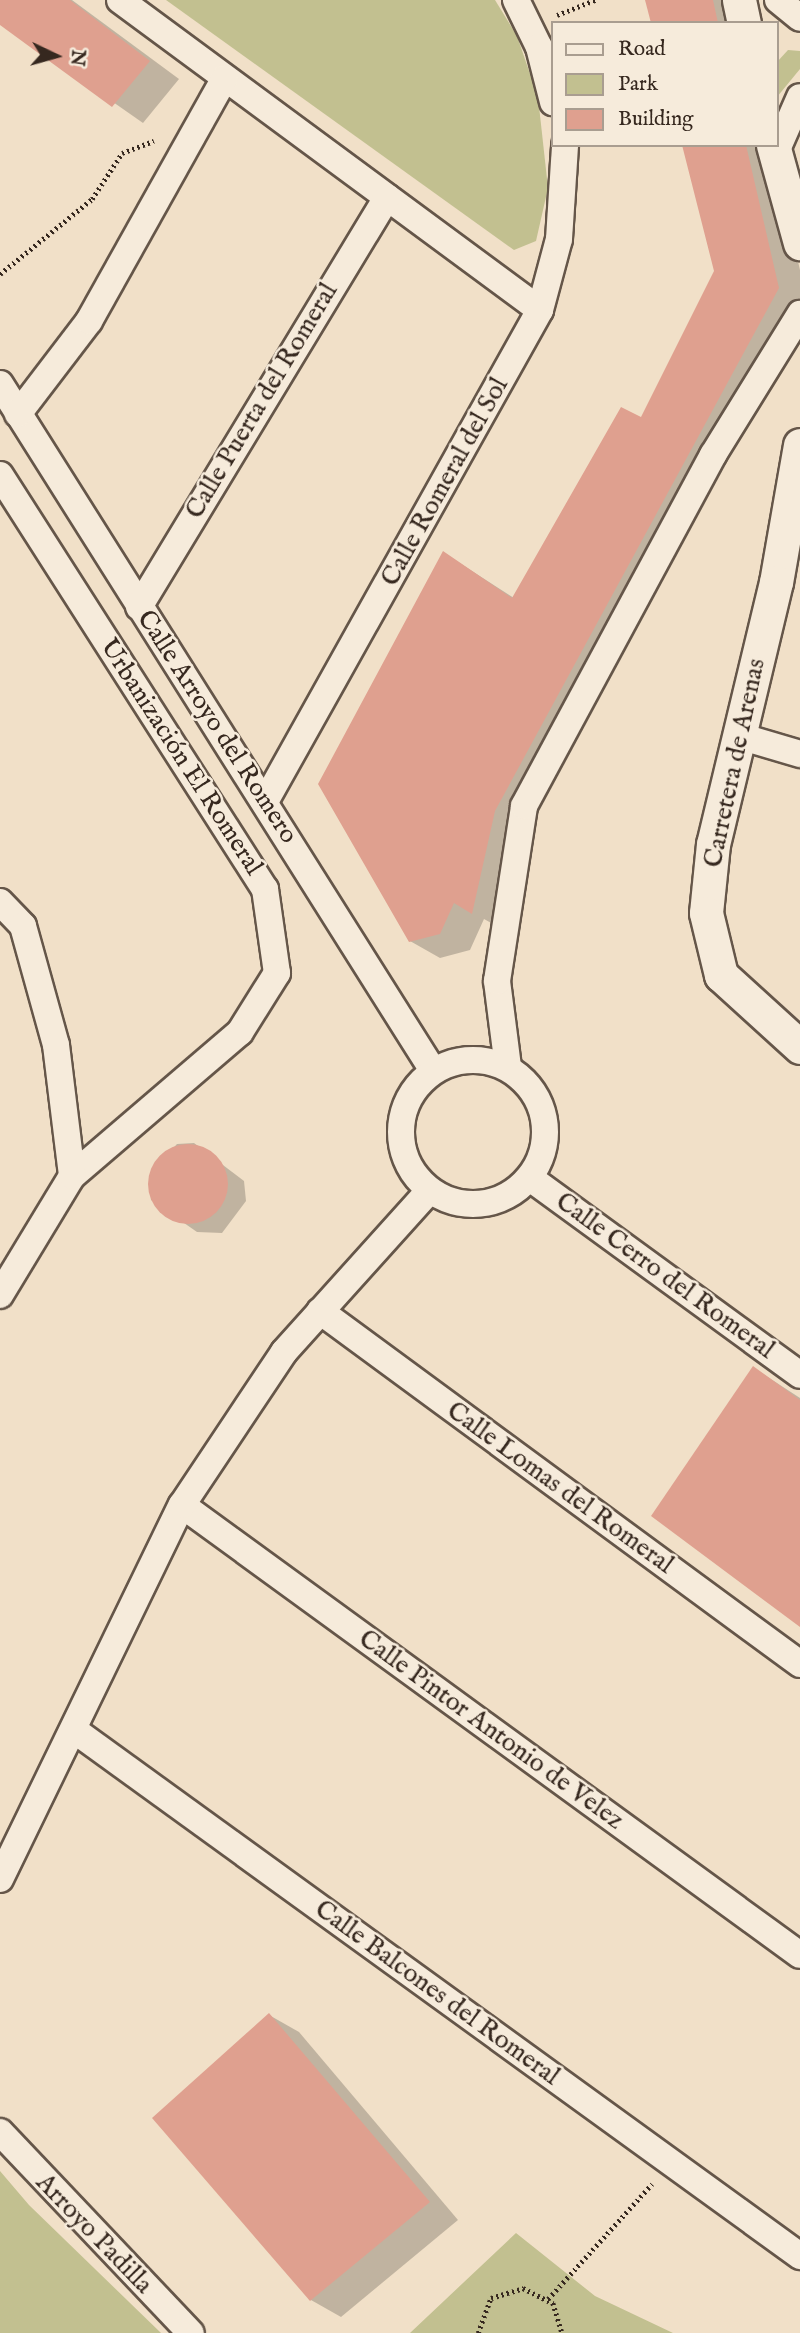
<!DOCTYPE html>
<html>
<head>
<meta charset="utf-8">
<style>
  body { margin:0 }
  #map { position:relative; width:800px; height:2333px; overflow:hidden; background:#f1e0c8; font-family:"IM FELL English",serif }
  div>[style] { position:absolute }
  .green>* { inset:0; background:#c2c090 }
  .shadow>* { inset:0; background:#0003 }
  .building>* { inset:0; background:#dfa08f }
  .round { border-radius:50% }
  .path>* { height:4.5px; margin-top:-2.25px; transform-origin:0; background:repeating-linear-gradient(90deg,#36281f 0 2px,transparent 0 5.5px) }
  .roads { filter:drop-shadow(2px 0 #655649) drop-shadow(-2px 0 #655649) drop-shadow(0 2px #655649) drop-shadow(0 -2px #655649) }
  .minor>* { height:26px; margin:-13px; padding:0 13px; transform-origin:13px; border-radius:13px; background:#f6ebdb }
  .minor>.ring { margin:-13px; padding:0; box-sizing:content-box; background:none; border:26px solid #f6ebdb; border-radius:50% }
  .tertiary>* { height:33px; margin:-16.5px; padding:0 16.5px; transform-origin:16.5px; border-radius:16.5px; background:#f6ebdb }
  span { translate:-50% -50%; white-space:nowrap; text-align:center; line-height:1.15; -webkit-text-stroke:5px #f6ebdb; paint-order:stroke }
  .street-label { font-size:26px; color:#36281f }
  .legend { position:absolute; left:551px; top:21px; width:228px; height:126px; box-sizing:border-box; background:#f6ebdb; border:2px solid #a99d90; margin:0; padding:9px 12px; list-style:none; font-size:21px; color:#36281f }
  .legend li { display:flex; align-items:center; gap:14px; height:35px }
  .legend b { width:35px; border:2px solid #a99d90 }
  .north { position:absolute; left:21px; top:21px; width:70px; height:70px; -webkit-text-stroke:5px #f6ebdb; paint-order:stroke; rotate:95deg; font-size:19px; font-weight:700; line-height:28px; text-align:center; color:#36281f }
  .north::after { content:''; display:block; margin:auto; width:24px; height:32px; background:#36281f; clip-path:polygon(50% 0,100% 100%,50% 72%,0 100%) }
</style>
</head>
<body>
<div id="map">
  <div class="green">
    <i style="clip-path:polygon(166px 0,495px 0,517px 36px,538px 97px,548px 188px,536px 241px,514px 250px)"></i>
    <i style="clip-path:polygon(788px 50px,800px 51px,800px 69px,777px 97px,777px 62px)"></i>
    <i style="clip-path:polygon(0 2171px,29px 2205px,161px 2333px,0 2333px)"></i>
    <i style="clip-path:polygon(516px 2233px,595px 2296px,673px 2333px,410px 2333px)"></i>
  </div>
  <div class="shadow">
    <i style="clip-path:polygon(0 0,72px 0,179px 79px,143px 123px,0 23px)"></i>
    <i style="clip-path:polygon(647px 0,738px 0,743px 23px,653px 23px)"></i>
    <i style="clip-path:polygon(684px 145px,771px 145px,800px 270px,800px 320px,524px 828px,502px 929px,484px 919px,470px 950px,440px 958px,410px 941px,444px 553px,514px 598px,642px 419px,716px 271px)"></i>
    <i style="clip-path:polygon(194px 1143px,244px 1181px,246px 1201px,222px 1233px,197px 1232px,151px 1200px,150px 1173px,177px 1144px)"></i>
    <i style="clip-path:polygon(754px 1368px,800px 1398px,800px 1625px)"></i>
    <i style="clip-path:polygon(269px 2015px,299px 2032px,458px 2220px,341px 2317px,311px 2300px)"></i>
  </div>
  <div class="building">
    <i style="clip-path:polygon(0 0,70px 0,150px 61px,112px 107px,0 25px)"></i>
    <i style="clip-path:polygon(645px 0,713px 0,718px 23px,651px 23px)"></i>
    <i style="clip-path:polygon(682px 145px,746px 145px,779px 288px,495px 811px,472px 914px,454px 903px,440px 934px,409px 942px,318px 784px,443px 551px,512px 598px,621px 407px,641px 417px,714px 271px)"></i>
    <i class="round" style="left:148px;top:1144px;width:80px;height:80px"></i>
    <i style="clip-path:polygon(753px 1366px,800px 1400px,800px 1627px,651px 1516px)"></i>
    <i style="clip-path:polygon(269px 2013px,430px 2202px,310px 2301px,152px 2118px)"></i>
  </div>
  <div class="path">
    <i style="left:557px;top:15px;width:41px;rotate:-21.5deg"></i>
    <i style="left:0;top:274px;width:119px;rotate:-39.2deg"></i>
    <i style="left:92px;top:199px;width:55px;rotate:-56.9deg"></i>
    <i style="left:122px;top:153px;width:34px;rotate:-21deg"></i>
    <i style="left:548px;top:2299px;width:155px;rotate:-47.9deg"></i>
    <i style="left:478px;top:2333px;width:37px;rotate:-70deg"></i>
    <i style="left:491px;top:2298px;width:34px;rotate:-17deg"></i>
    <i style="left:523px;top:2288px;width:34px;rotate:27deg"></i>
    <i style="left:553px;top:2303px;width:31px;rotate:73deg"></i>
  </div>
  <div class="roads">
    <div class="minor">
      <i style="left:120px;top:0;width:522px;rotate:36.43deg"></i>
      <i style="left:516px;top:0;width:52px;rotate:63.9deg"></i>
      <i style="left:539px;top:47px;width:57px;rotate:75.7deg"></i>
      <i style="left:778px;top:0;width:28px;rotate:39deg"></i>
      <i style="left:775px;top:154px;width:62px;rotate:-66.3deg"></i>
      <i style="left:0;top:384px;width:810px;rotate:57.76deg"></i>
      <i style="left:18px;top:414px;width:117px;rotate:-52.6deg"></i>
      <i style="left:89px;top:321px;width:278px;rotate:-60.8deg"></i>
      <i style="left:0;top:475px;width:492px;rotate:57.4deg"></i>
      <i style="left:265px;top:889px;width:85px;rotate:81.9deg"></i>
      <i style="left:277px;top:973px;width:70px;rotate:122.1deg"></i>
      <i style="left:240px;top:1032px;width:221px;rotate:139.4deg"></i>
      <i style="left:72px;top:1176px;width:139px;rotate:121.2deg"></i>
      <i style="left:139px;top:607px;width:479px;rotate:-58.8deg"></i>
      <i style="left:739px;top:736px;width:64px;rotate:16.4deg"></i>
      <i style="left:266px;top:800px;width:561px;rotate:-60.79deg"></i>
      <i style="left:540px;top:310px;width:73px;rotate:-75deg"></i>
      <i style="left:559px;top:239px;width:94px;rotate:-86.3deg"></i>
      <i style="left:0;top:902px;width:33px;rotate:46deg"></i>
      <i style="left:23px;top:926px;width:123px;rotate:74.5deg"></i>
      <i style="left:56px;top:1045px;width:132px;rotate:83deg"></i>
      <i class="ring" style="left:401px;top:1060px;width:118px;height:118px"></i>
      <i style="left:508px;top:1067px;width:87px;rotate:-97.3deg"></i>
      <i style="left:497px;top:981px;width:177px;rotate:-81.2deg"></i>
      <i style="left:524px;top:806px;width:399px;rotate:-61.7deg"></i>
      <i style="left:713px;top:455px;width:166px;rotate:-58.3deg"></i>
      <i style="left:530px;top:1178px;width:334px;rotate:36.1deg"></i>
      <i style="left:320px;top:1311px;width:596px;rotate:36.33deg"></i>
      <i style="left:182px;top:1505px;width:764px;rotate:36.06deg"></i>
      <i style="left:74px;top:1730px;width:897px;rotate:35.92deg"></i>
      <i style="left:0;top:1879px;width:416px;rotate:-64.1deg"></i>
      <i style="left:182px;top:1505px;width:184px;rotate:-56.3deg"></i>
      <i style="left:284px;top:1352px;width:215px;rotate:-48deg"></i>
      <i style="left:0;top:2132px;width:277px;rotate:46.5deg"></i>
    </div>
    <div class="tertiary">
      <i style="left:739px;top:0;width:24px;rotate:78deg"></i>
      <i style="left:773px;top:145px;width:102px;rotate:74.6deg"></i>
      <i style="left:800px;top:445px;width:139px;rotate:99.9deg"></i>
      <i style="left:776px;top:582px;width:269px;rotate:103.5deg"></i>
      <i style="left:713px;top:844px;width:69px;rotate:95.8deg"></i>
      <i style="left:706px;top:913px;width:64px;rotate:76.4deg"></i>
      <i style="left:721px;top:975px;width:107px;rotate:42.3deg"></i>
    </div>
  </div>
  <div class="street-label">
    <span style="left:262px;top:401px;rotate:-59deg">Calle Puerta del Romeral</span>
    <span style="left:445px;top:482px;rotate:-61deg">Calle Romeral del Sol</span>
    <span style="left:217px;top:727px;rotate:57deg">Calle Arroyo del Romero</span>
    <span style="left:181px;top:757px;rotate:57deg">Urbanización El Romeral</span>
    <span style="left:735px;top:763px;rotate:-78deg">Carretera de Arenas</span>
    <span style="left:665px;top:1276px;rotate:36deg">Calle Cerro del Romeral</span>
    <span style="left:560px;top:1488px;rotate:36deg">Calle Lomas del Romeral</span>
    <span style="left:491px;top:1730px;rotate:36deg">Calle Pintor Antonio de Velez</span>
    <span style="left:437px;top:1993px;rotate:36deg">Calle Balcones del Romeral</span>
    <span style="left:94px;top:2234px;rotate:46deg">Arroyo Padilla</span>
  </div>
  <ul class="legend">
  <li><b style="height:9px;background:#f6ebdb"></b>Road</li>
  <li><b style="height:19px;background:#c2c090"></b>Park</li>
  <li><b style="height:19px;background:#dfa08f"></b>Building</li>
  </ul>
  <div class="north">N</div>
</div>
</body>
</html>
